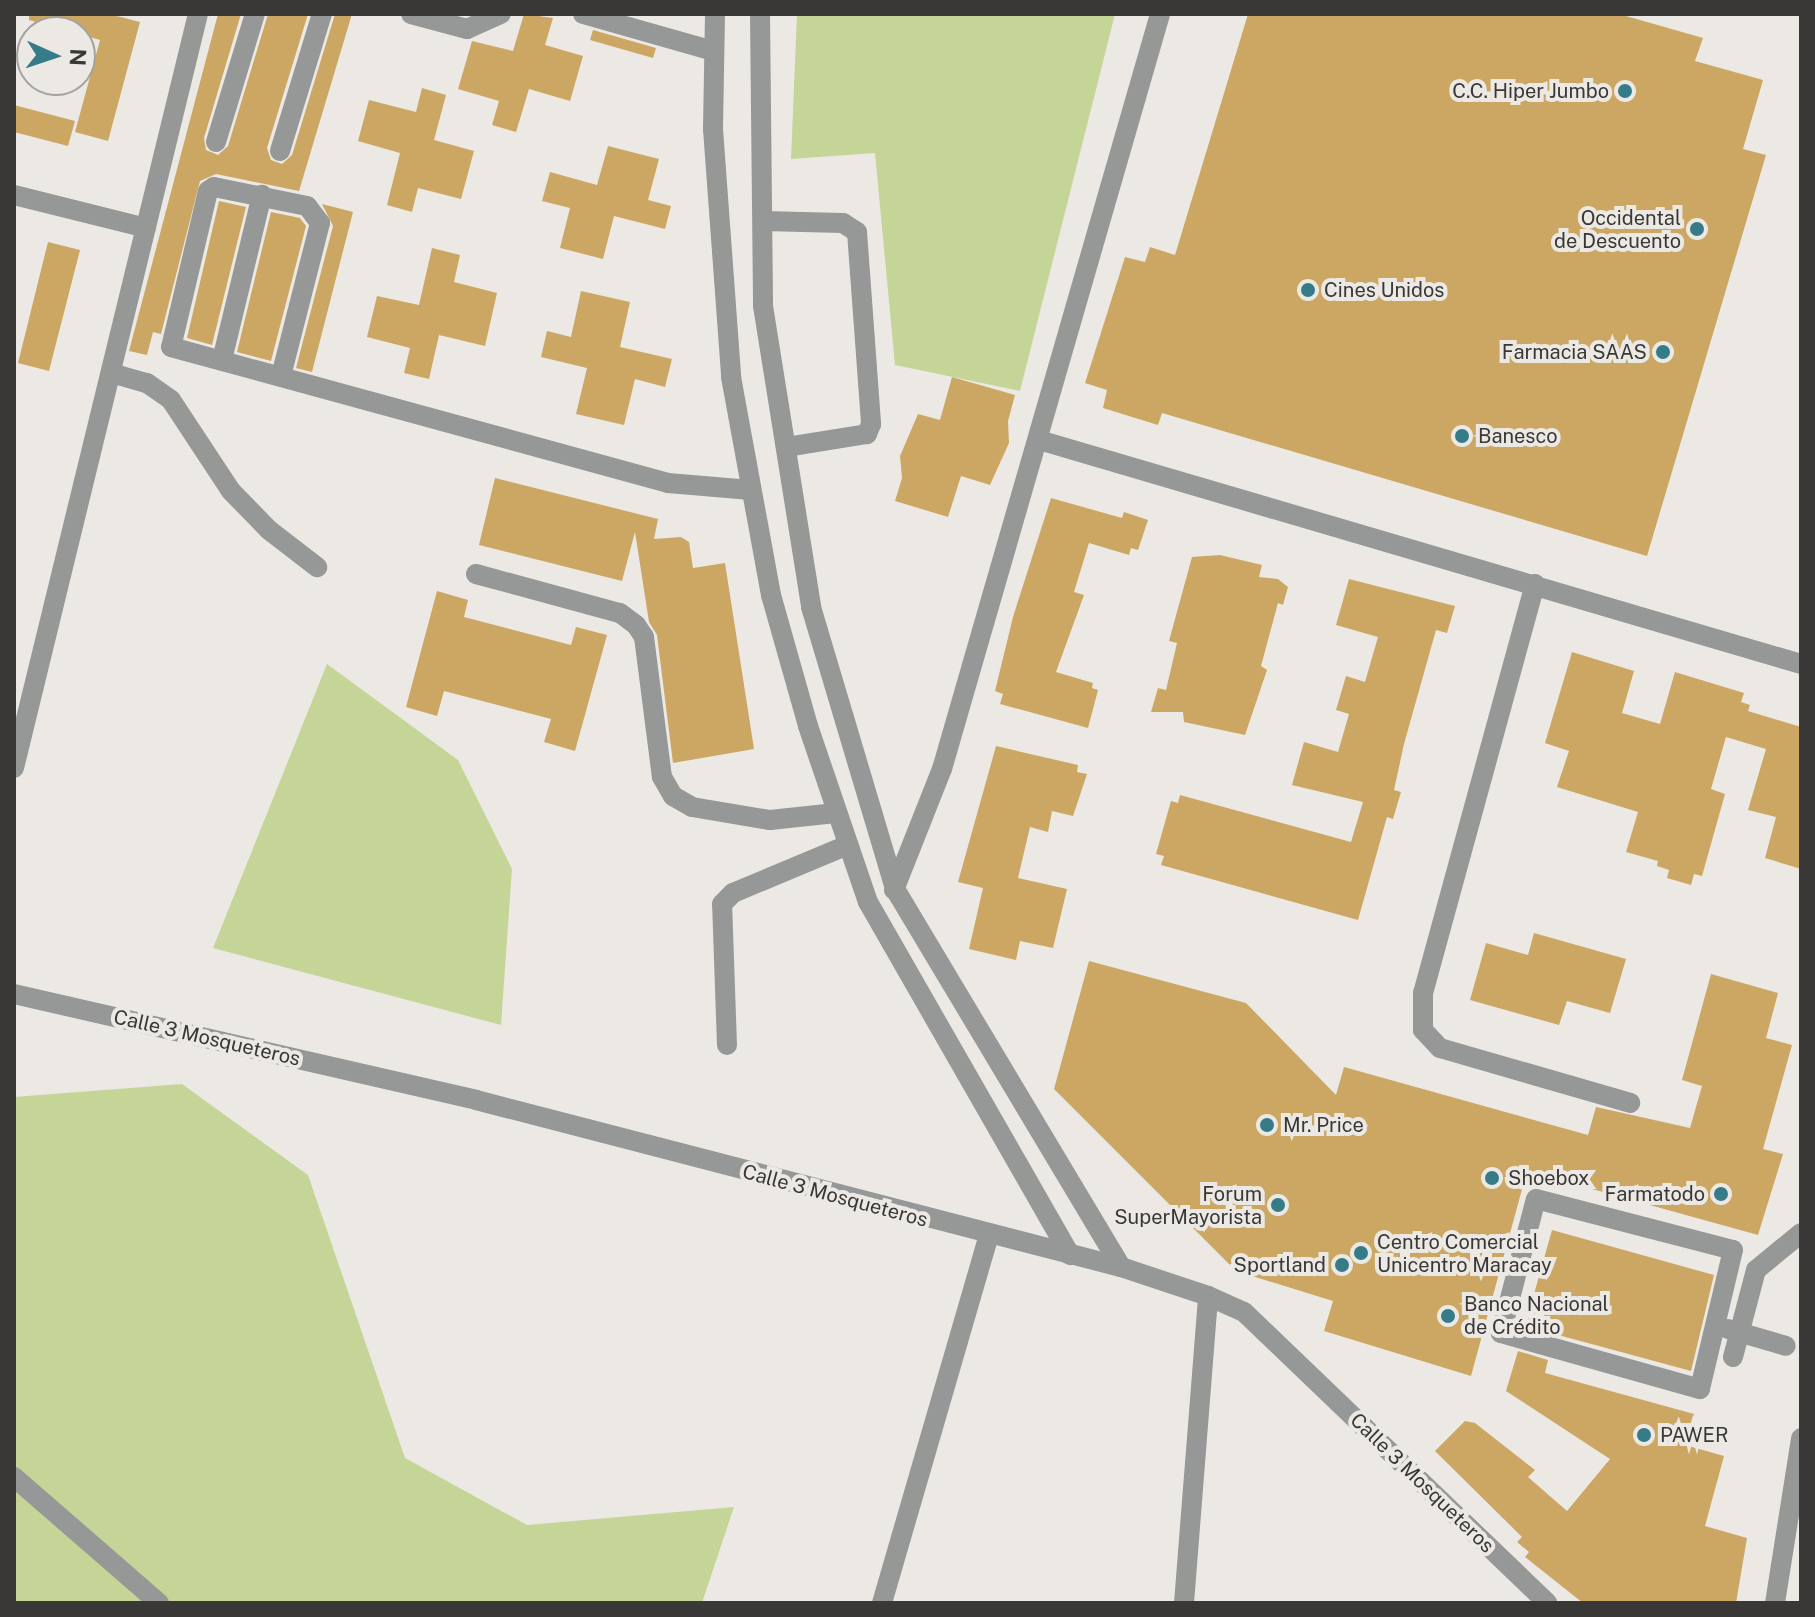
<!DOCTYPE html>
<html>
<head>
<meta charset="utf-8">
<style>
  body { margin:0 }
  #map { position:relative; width:1815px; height:1617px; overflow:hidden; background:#ece9e5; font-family:"Public Sans",sans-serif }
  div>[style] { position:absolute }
  .green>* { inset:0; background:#c4d597 }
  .building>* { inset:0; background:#cba763 }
  .minor>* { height:20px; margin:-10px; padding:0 10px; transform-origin:10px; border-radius:10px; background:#959897 }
  .dots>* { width:22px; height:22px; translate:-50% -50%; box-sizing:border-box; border:4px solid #ece9e5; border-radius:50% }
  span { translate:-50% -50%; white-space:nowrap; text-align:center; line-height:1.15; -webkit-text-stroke:8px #ece9e5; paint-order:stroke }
  .poi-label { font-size:20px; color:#393836 }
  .right { translate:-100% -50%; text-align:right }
  .left { translate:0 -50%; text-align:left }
  .street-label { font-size:20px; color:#393836 }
  .frame { position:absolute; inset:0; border:16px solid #393836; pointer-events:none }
  .north { position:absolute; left:16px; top:16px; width:80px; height:80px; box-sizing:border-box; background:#ece9e5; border:2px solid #a4a29f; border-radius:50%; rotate:93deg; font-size:22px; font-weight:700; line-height:32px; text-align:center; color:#393836 }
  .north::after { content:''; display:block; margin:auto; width:28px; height:36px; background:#357b88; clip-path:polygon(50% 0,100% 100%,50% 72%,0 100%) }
</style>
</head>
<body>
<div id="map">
  <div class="green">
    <i style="clip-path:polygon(797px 14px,1115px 14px,1020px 391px,895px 365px,875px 153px,791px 159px)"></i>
    <i style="clip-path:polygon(327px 664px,458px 760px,512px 869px,501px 1025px,213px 948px)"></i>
    <i style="clip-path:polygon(182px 1084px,308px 1175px,405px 1458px,527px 1525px,734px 1507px,702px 1603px,14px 1603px,14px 1097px)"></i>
  </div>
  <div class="building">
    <i style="clip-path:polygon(29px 14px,109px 14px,140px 22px,108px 141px,75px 132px,100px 40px,29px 20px)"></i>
    <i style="clip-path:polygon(218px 14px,241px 14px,204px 138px,206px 150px,218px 155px,228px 146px,268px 14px,308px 14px,267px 148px,271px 160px,282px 164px,292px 155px,335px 14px,352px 14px,299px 191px,216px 174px,200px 181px,161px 334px,153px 332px,147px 355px,129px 351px)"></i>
    <i style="clip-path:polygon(524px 14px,553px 18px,545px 45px,583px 56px,570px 101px,529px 89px,516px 132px,492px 125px,499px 101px,458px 89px,472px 41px,513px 51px)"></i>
    <i style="clip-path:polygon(1248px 14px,1619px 14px,1703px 38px,1695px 61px,1763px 80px,1743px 149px,1766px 155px,1647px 556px,1162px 413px,1158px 425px,1103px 408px,1107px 390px,1085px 383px,1125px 257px,1145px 262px,1150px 247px,1175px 255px)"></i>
    <i style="clip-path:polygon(593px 30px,656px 48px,653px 58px,590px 40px)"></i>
    <i style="clip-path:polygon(422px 88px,446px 95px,434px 140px,474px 151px,461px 199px,418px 188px,412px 212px,387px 205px,400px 153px,358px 141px,369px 100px,416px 112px)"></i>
    <i style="clip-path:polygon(14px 105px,75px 121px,68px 146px,14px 132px)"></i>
    <i style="clip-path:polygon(608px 146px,659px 159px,648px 200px,671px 206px,665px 229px,614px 216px,603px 259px,560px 248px,570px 208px,542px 201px,550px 172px,597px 185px)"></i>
    <i style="clip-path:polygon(219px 201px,246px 207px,212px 345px,187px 338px)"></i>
    <i style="clip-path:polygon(322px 204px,353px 212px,312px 372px,296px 368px,333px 226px)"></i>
    <i style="clip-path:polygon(271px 212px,300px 218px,306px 226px,271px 361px,237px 352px)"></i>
    <i style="clip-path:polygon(48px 242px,80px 250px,49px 371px,18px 363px)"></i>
    <i style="clip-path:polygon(432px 248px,460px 255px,454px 282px,497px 293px,485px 346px,439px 335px,429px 379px,404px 373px,410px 348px,367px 337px,377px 296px,419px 305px)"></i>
    <i style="clip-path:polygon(581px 291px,630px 302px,620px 347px,672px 359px,665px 387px,635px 379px,624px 425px,576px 414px,587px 368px,541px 357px,547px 331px,571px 337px)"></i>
    <i style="clip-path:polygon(952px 377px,1015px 395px,1008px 421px,1009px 443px,990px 485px,961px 476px,948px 517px,895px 501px,902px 478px,900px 456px,918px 414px,940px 420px)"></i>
    <i style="clip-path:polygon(495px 478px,658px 519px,654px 539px,681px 537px,689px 542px,693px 568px,725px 563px,754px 749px,673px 763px,657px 635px,649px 622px,635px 532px,622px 581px,479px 545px)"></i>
    <i style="clip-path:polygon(1051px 498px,1122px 518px,1124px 512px,1148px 520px,1138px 550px,1131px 548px,1129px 555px,1089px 543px,1074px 592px,1084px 595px,1056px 672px,1093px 683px,1092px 688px,1098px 690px,1088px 728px,1000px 704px,1003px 694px,995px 691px,1013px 617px)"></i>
    <i style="clip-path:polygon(1220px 555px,1262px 565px,1259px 577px,1278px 579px,1288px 587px,1283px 605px,1278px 603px,1261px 666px,1267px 670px,1245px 735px,1184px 722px,1183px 712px,1151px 712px,1158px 688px,1166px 690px,1177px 643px,1169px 641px,1192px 557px)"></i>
    <i style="clip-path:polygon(1349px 579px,1455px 606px,1447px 633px,1436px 630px,1404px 744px,1394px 790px,1401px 792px,1393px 819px,1387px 817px,1358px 920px,1161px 865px,1164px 856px,1156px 854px,1171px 801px,1178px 803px,1180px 795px,1351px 842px,1363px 802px,1292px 785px,1304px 742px,1338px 752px,1349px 714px,1336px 710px,1346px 676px,1365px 682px,1378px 637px,1336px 625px)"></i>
    <i style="clip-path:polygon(437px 591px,468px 600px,464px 617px,571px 645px,576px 627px,607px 635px,575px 751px,544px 742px,551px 719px,444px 691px,437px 716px,406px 707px)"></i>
    <i style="clip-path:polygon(1572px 652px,1634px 671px,1622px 713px,1660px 724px,1675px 672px,1744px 693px,1741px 702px,1750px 705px,1748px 711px,1801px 727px,1801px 869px,1765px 858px,1776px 817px,1748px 810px,1766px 749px,1726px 737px,1711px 789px,1725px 794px,1702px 876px,1694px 874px,1691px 885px,1667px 878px,1669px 870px,1657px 866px,1658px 861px,1626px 852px,1638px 812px,1557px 787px,1569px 751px,1545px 743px)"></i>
    <i style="clip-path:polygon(996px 746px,1078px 765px,1077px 772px,1087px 774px,1073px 816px,1052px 811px,1048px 832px,1030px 827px,1018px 878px,1067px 889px,1053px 948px,1020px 941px,1016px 960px,969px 949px,983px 888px,958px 882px)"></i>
    <i style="clip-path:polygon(1534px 933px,1626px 959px,1610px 1013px,1567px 1001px,1559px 1025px,1470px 1000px,1486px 943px,1528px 955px)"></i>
    <i style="clip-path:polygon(1089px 961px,1246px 1003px,1336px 1095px,1344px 1067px,1588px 1135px,1596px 1107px,1690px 1128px,1702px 1086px,1682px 1080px,1711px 974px,1778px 993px,1766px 1038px,1792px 1045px,1763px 1149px,1783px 1154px,1758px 1235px,1527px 1171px,1471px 1376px,1324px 1331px,1333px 1301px,1236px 1271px,1054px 1089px)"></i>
    <i style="clip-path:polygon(1552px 1230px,1714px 1275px,1691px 1371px,1525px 1326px)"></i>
    <i style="clip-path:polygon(1518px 1351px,1548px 1360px,1545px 1373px,1694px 1414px,1685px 1445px,1724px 1456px,1705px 1526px,1747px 1538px,1736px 1603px,1583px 1603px,1525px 1557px,1529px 1552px,1517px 1542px,1522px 1537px,1435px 1451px,1465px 1421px,1475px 1423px,1535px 1470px,1528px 1477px,1567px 1511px,1610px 1459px,1506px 1391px)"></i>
  </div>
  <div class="minor">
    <i style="left:411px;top:14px;width:58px;rotate:15deg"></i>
    <i style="left:467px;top:29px;width:37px;rotate:-24deg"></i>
    <i style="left:583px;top:14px;width:136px;rotate:15.8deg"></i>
    <i style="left:715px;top:14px;width:115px;rotate:91deg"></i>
    <i style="left:713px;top:129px;width:249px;rotate:85.8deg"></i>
    <i style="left:731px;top:377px;width:222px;rotate:79.6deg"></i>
    <i style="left:771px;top:595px;width:136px;rotate:74.2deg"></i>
    <i style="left:808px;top:726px;width:186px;rotate:71.2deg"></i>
    <i style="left:868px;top:902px;width:407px;rotate:60.2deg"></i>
    <i style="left:760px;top:14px;width:292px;rotate:89.4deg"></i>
    <i style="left:763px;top:306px;width:305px;rotate:80.9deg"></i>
    <i style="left:811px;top:607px;width:294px;rotate:73.4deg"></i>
    <i style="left:895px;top:889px;width:440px;rotate:59.1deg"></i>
    <i style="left:216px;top:142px;width:134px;rotate:-73.1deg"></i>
    <i style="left:280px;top:151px;width:143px;rotate:-73deg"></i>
    <i style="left:14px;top:195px;width:136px;rotate:14deg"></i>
    <i style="left:763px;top:221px;width:80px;rotate:1.4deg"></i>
    <i style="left:843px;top:223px;width:17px;rotate:33deg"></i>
    <i style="left:857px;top:232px;width:193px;rotate:85.8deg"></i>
    <i style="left:871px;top:424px;width:11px;rotate:112deg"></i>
    <i style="left:867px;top:434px;width:81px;rotate:170.8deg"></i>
    <i style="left:222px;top:360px;width:170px;rotate:-76.4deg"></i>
    <i style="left:111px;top:373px;width:37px;rotate:16deg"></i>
    <i style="left:147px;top:383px;width:29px;rotate:35deg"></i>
    <i style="left:171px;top:400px;width:109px;rotate:56.6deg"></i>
    <i style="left:231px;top:491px;width:54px;rotate:45.7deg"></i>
    <i style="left:269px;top:530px;width:61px;rotate:37.6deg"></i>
    <i style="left:281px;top:376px;width:158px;rotate:-75.7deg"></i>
    <i style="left:320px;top:223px;width:21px;rotate:-127deg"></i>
    <i style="left:307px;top:206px;width:95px;rotate:-168.5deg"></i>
    <i style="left:214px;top:187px;width:7px;rotate:146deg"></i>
    <i style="left:208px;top:191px;width:160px;rotate:103.3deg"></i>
    <i style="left:171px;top:347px;width:515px;rotate:15.3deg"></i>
    <i style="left:668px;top:483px;width:83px;rotate:4.8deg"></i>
    <i style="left:1039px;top:440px;width:794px;rotate:16.38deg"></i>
    <i style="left:476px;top:574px;width:149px;rotate:15.2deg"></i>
    <i style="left:620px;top:613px;width:20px;rotate:37deg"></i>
    <i style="left:636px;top:625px;width:14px;rotate:56deg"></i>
    <i style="left:644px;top:637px;width:141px;rotate:82.7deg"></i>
    <i style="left:662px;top:777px;width:22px;rotate:60deg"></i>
    <i style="left:673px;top:796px;width:22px;rotate:30deg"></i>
    <i style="left:692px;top:807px;width:79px;rotate:9.5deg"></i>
    <i style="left:770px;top:820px;width:66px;rotate:-6.1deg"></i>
    <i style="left:1535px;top:584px;width:424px;rotate:105.3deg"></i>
    <i style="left:1423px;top:993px;width:37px;rotate:90deg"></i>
    <i style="left:1423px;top:1030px;width:25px;rotate:47deg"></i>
    <i style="left:1440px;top:1048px;width:198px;rotate:16.1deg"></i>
    <i style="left:14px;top:768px;width:776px;rotate:-76.29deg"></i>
    <i style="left:894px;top:890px;width:130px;rotate:-68.4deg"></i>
    <i style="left:942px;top:769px;width:786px;rotate:-73.89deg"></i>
    <i style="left:14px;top:994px;width:474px;rotate:12.9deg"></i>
    <i style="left:476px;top:1100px;width:666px;rotate:14.52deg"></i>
    <i style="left:1121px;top:1267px;width:92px;rotate:18.4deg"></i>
    <i style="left:1208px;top:1296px;width:39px;rotate:24deg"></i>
    <i style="left:1244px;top:1312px;width:420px;rotate:43.8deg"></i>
    <i style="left:727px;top:1045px;width:141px;rotate:-92deg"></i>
    <i style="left:722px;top:904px;width:16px;rotate:-45deg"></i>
    <i style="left:733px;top:893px;width:125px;rotate:-22.7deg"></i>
    <i style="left:1536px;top:1199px;width:203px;rotate:14.5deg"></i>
    <i style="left:1733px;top:1250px;width:143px;rotate:103.4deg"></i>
    <i style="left:1700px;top:1389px;width:207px;rotate:-164.3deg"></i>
    <i style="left:1501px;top:1333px;width:138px;rotate:-75.4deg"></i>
    <i style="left:1728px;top:1329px;width:60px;rotate:16.3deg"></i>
    <i style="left:1733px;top:1357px;width:90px;rotate:-75.2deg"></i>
    <i style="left:1756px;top:1270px;width:58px;rotate:-39.4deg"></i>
    <i style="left:14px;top:1477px;width:192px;rotate:41deg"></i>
    <i style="left:882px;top:1603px;width:381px;rotate:-73.8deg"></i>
    <i style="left:1184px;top:1603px;width:308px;rotate:-85.5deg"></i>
    <i style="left:1775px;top:1603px;width:167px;rotate:-81deg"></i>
  </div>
  <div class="dots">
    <i style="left:1625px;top:91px;background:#357b88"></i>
    <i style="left:1697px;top:229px;background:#357b88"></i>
    <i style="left:1308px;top:290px;background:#357b88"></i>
    <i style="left:1663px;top:352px;background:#357b88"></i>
    <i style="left:1462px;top:436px;background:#357b88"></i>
    <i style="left:1267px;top:1125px;background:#357b88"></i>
    <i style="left:1492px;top:1178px;background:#357b88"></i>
    <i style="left:1721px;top:1194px;background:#357b88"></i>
    <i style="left:1278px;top:1205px;background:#357b88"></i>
    <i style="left:1361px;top:1253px;background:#357b88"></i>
    <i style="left:1342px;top:1265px;background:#357b88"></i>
    <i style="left:1448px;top:1316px;background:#357b88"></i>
    <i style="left:1644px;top:1435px;background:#357b88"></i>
  </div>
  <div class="poi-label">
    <span class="right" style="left:1609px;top:91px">C.C. Hiper Jumbo</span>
    <span class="right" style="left:1681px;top:230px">Occidental<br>de Descuento</span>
    <span class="left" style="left:1324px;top:290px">Cines Unidos</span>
    <span class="right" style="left:1647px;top:352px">Farmacia SAAS</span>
    <span class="left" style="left:1478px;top:436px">Banesco</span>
    <span class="left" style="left:1283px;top:1125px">Mr. Price</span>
    <span class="left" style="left:1508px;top:1178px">Shoebox</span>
    <span class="right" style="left:1262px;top:1206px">Forum<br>SuperMayorista</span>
    <span class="right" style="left:1705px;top:1194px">Farmatodo</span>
    <span class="left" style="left:1377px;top:1254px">Centro Comercial<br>Unicentro Maracay</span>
    <span class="right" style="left:1326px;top:1265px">Sportland</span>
    <span class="left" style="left:1464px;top:1316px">Banco Nacional<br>de Crédito</span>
    <span class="left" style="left:1660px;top:1435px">PAWER</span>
  </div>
  <div class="street-label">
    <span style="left:207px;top:1038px;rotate:13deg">Calle 3 Mosqueteros</span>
    <span style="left:835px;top:1196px;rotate:15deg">Calle 3 Mosqueteros</span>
    <span style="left:1422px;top:1483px;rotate:44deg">Calle 3 Mosqueteros</span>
  </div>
  <div class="frame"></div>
  <div class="north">N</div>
</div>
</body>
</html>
